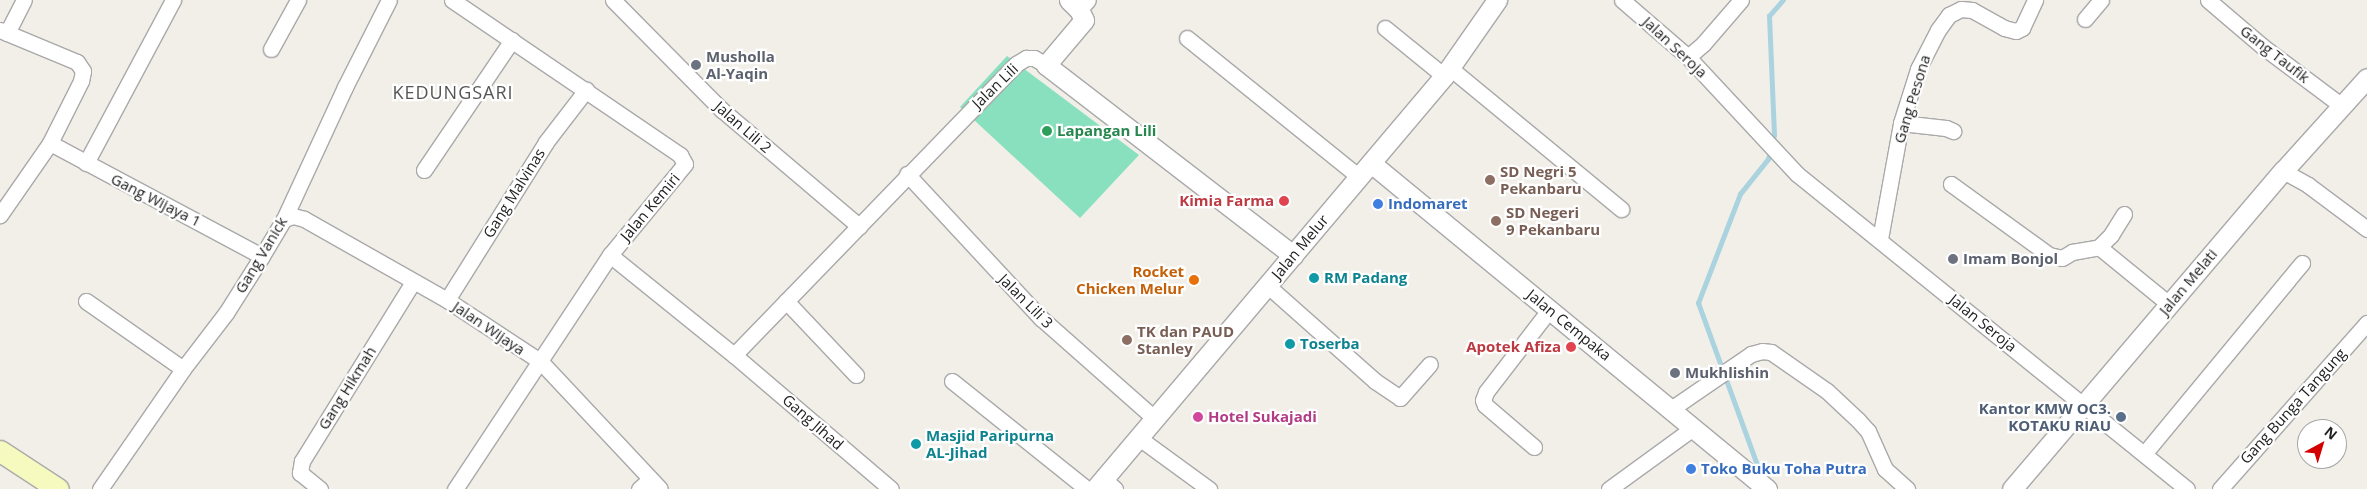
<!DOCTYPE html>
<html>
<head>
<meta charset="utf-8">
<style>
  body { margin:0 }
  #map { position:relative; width:2367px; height:489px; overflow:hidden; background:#f2efe9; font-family:"Open Sans",sans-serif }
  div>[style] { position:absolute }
  .pitch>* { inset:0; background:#88e0be }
  .stream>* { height:4.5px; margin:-2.25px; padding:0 2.25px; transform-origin:2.25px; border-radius:2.25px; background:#aad3df }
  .roads { filter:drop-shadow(1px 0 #a9a9a9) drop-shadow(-1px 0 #a9a9a9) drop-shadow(0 1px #a9a9a9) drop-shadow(0 -1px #a9a9a9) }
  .minor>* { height:15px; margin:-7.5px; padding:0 7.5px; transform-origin:7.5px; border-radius:7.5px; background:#fff }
  .tertiary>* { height:19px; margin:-9.5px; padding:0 9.5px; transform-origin:9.5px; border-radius:9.5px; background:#fff }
  .secondary>* { height:21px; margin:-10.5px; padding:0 10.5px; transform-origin:10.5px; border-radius:10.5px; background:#f7fabf }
  .dots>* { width:14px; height:14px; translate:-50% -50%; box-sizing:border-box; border:2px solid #fff; border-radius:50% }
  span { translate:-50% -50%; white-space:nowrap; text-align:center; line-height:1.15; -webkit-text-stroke:4.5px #fff; paint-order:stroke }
  .street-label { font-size:15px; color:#222 }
  .worship-label { font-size:15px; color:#5b616d; font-weight:700 }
  .left { translate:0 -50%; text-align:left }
  .leisure-label { font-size:15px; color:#27864d; font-weight:700 }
  .education-label { font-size:15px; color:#785e54; font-weight:700 }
  .health-label { font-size:15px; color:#be3a42; font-weight:700 }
  .right { translate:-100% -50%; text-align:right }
  .shop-label { font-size:15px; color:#366cbe; font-weight:700 }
  .food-label { font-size:15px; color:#c56008; font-weight:700 }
  .culture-label { font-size:15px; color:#0d838f; font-weight:700 }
  .service-label { font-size:15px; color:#4e5e75; font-weight:700 }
  .hotel-label { font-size:15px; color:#b23c85; font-weight:700 }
  .quarter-label { font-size:18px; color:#555; letter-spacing:1px }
  .north { position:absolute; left:2297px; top:419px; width:50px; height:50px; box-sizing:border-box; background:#fff; border:1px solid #a7a7a7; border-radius:50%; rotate:39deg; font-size:14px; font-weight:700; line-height:20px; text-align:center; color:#222 }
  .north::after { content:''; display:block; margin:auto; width:18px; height:22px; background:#d40000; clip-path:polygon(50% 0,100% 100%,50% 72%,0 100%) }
</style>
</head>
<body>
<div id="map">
  <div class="pitch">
    <i style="clip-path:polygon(1007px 56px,1139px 155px,1080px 218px,960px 107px)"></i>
  </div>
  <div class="stream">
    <i style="left:1772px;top:143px;width:8px;rotate:-76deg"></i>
    <i style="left:1774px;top:135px;width:119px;rotate:-92.4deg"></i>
    <i style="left:1769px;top:16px;width:21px;rotate:-49deg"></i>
    <i style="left:1761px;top:476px;width:184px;rotate:-110deg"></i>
    <i style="left:1698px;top:303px;width:117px;rotate:-68.9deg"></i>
    <i style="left:1740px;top:194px;width:45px;rotate:-51.3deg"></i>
    <i style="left:1768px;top:159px;width:8px;rotate:-76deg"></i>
  </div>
  <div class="roads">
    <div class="minor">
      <i style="left:452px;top:0;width:276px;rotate:34.2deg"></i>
      <i style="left:680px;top:155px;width:10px;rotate:61deg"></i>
      <i style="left:685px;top:164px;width:118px;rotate:129.5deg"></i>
      <i style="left:610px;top:255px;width:281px;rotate:123.5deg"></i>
      <i style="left:613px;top:0;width:155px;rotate:45.3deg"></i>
      <i style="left:722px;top:110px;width:180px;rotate:40.3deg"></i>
      <i style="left:1622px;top:0;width:87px;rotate:40.8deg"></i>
      <i style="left:1688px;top:57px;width:160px;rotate:47deg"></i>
      <i style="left:1797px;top:174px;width:501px;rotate:38.93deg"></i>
      <i style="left:2208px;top:0;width:71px;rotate:40.4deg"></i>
      <i style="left:2262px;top:46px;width:100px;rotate:36.9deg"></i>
      <i style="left:1079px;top:10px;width:13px;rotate:-48deg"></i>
      <i style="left:2085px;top:19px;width:25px;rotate:-50deg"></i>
      <i style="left:1385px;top:28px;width:76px;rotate:39.1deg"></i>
      <i style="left:0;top:30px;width:83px;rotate:22.6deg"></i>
      <i style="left:77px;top:62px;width:11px;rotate:56deg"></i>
      <i style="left:83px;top:71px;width:10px;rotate:101deg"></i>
      <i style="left:81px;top:81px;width:69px;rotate:116.6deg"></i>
      <i style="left:50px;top:143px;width:88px;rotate:124.8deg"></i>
      <i style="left:7px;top:33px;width:37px;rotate:-63deg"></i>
      <i style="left:1187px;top:38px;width:221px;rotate:38.9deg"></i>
      <i style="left:271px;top:49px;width:56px;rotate:-61.1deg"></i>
      <i style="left:1688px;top:57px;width:20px;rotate:-41deg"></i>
      <i style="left:1703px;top:44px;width:58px;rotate:-49.2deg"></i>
      <i style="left:1450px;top:68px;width:222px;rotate:39.5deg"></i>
      <i style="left:1901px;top:123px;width:45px;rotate:6.3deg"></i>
      <i style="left:1946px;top:128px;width:8px;rotate:23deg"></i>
      <i style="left:50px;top:143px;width:240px;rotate:28.1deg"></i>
      <i style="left:86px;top:163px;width:185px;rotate:-61.9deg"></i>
      <i style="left:424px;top:170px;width:157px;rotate:-55.9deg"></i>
      <i style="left:2283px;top:171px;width:29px;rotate:29deg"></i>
      <i style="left:2308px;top:185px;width:74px;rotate:36.7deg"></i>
      <i style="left:907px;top:174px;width:197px;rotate:47.1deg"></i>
      <i style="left:1041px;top:318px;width:152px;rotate:41.5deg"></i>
      <i style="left:1951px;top:184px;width:121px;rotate:35.9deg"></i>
      <i style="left:2049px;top:255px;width:13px;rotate:13deg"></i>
      <i style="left:2062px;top:258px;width:12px;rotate:-31deg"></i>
      <i style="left:2072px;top:252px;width:27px;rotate:-10deg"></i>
      <i style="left:2124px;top:214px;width:25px;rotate:122deg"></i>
      <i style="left:2111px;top:235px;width:17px;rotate:135deg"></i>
      <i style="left:2099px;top:247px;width:90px;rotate:39.2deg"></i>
      <i style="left:284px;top:219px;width:9px;rotate:-18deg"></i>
      <i style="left:293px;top:216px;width:11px;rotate:15deg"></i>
      <i style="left:304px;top:219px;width:164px;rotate:29.5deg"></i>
      <i style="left:447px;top:300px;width:111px;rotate:33.3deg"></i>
      <i style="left:540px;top:361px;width:175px;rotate:46.8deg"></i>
      <i style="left:1880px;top:239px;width:118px;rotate:-79.7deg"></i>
      <i style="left:1901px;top:123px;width:57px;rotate:-72.5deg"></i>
      <i style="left:1918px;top:69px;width:44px;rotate:-62.9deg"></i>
      <i style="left:1938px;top:30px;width:19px;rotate:-54deg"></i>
      <i style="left:1949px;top:15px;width:13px;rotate:-27deg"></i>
      <i style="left:1961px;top:9px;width:11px;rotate:5deg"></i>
      <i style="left:1972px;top:10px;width:37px;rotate:29deg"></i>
      <i style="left:2004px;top:28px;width:12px;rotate:14deg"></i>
      <i style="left:2016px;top:31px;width:7px;rotate:-27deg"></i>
      <i style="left:2022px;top:28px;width:31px;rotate:-65deg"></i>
      <i style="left:610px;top:255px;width:159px;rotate:38.9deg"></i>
      <i style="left:734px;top:355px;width:206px;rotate:40.5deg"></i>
      <i style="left:1268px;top:286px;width:143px;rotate:41.6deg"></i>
      <i style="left:1375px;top:381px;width:30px;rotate:34deg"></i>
      <i style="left:1400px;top:398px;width:45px;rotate:-48.6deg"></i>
      <i style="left:447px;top:300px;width:186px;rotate:-57.9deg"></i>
      <i style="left:546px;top:142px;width:66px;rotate:-52.4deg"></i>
      <i style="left:86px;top:301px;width:118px;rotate:35deg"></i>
      <i style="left:786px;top:301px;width:102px;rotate:46.6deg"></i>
      <i style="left:734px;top:355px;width:405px;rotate:-45.9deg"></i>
      <i style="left:1016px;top:64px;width:12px;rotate:-31deg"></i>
      <i style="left:1026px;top:58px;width:8px"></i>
      <i style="left:1034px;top:58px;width:14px;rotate:30deg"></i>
      <i style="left:952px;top:381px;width:173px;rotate:38.7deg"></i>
      <i style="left:1671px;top:409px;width:97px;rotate:-34.5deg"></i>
      <i style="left:1751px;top:354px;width:11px;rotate:-15deg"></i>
      <i style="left:1762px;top:351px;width:9px;rotate:6deg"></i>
      <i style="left:1771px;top:352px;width:68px;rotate:34.9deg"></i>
      <i style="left:1827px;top:391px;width:42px;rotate:43.1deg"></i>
      <i style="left:1858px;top:420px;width:15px;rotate:48deg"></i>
      <i style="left:1868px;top:431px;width:42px;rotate:65.9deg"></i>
      <i style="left:1885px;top:469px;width:30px;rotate:42deg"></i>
      <i style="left:1139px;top:438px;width:87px;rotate:36.1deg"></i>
      <i style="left:1534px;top:447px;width:65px;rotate:-139.4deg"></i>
      <i style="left:1485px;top:405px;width:5px;rotate:-112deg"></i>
      <i style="left:1483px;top:400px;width:9px;rotate:-69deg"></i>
      <i style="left:1486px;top:392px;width:105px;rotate:-52.4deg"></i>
      <i style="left:2144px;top:454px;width:248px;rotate:-50.4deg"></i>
      <i style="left:1104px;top:479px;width:15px;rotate:42deg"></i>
      <i style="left:100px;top:489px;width:146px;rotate:-55.3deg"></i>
      <i style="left:183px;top:369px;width:71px;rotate:-52.5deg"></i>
      <i style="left:226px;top:313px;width:67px;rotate:-57.7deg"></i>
      <i style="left:262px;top:256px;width:43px;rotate:-59.3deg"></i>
      <i style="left:284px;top:219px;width:145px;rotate:-65.2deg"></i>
      <i style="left:345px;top:87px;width:97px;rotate:-63.2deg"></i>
      <i style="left:320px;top:489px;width:26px;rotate:-141deg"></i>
      <i style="left:300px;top:473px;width:12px;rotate:-81deg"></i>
      <i style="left:302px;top:461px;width:211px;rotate:-58.2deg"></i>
      <i style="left:639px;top:489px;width:15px;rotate:-42deg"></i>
      <i style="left:1609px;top:489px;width:104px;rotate:-36deg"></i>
      <i style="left:2220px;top:489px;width:222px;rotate:-48.5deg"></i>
    </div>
    <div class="tertiary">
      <i style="left:1069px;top:0;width:14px;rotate:45deg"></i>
      <i style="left:1079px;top:10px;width:11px;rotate:63deg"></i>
      <i style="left:1084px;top:20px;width:59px;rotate:130.2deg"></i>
      <i style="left:1046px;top:65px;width:312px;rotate:37.6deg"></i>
      <i style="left:1371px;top:163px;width:513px;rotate:39.46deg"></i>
      <i style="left:1095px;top:489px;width:541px;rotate:-49.8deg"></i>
      <i style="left:1444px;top:76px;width:93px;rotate:-55.1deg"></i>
      <i style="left:2012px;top:489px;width:418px;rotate:-49.6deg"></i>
      <i style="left:2283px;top:171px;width:125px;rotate:-47.9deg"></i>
    </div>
    <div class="secondary">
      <i style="left:0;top:451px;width:69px;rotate:33.2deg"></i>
    </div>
  </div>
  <div class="dots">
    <i style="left:696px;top:65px;background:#6b7280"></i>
    <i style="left:1047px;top:131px;background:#2e9e5b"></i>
    <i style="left:1490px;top:180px;background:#8d6e63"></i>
    <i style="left:1284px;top:201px;background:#e0444e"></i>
    <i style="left:1378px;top:204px;background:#3f7fe0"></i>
    <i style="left:1496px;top:221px;background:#8d6e63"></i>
    <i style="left:1953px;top:259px;background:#6b7280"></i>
    <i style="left:1314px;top:278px;background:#0f9aa8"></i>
    <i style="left:1194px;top:280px;background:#e8710a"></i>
    <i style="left:1127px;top:340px;background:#8d6e63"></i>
    <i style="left:1290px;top:344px;background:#0f9aa8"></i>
    <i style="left:1571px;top:347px;background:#e0444e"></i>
    <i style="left:1675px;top:373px;background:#6b7280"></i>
    <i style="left:1198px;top:417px;background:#d1479c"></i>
    <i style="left:2121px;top:417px;background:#5c6f8a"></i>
    <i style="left:916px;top:444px;background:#0f9aa8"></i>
    <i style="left:1691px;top:469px;background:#3f7fe0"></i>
  </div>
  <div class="street-label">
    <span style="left:1675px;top:47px;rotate:43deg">Jalan Seroja</span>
    <span style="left:2275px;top:54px;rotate:38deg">Gang Taufik</span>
    <span style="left:995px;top:86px;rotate:-44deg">Jalan Lili</span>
    <span style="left:1912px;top:99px;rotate:-73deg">Gang Pesona</span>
    <span style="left:743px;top:127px;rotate:41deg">Jalan Lili 2</span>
    <span style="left:514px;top:193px;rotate:-58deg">Gang Malvinas</span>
    <span style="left:156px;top:200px;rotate:27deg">Gang Wijaya 1</span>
    <span style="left:650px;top:207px;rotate:-50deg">Jalan Kemiri</span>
    <span style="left:1300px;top:247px;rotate:-50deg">Jalan Melur</span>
    <span style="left:261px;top:255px;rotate:-59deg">Gang Vanick</span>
    <span style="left:2188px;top:282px;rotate:-50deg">Jalan Melati</span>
    <span style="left:1026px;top:301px;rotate:45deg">Jalan Lili 3</span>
    <span style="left:1983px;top:323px;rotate:39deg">Jalan Seroja</span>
    <span style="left:1569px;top:325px;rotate:39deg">Jalan Cempaka</span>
    <span style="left:489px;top:328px;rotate:34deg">Jalan Wijaya</span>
    <span style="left:347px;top:388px;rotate:-58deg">Gang Hikmah</span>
    <span style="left:2293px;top:406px;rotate:-48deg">Gang Bunga Tangung</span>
    <span style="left:813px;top:422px;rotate:41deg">Gang Jihad</span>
  </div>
  <div class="worship-label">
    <span class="left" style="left:706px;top:65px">Musholla<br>Al-Yaqin</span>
    <span class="left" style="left:1963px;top:259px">Imam Bonjol</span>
    <span class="left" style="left:1685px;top:373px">Mukhlishin</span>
  </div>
  <div class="leisure-label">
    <span class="left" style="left:1057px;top:131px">Lapangan Lili</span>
  </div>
  <div class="education-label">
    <span class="left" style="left:1500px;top:180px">SD Negri 5<br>Pekanbaru</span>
    <span class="left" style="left:1506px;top:221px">SD Negeri<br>9 Pekanbaru</span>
    <span class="left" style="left:1137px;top:340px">TK dan PAUD<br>Stanley</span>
  </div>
  <div class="health-label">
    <span class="right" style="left:1274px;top:201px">Kimia Farma</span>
    <span class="right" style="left:1561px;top:347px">Apotek Afiza</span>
  </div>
  <div class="shop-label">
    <span class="left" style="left:1388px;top:204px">Indomaret</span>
    <span class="left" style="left:1701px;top:469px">Toko Buku Toha Putra</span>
  </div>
  <div class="food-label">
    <span class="right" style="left:1184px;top:280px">Rocket<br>Chicken Melur</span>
  </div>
  <div class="culture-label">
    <span class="left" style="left:1324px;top:278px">RM Padang</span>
    <span class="left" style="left:1300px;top:344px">Toserba</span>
    <span class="left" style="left:926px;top:444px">Masjid Paripurna<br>AL-Jihad</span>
  </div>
  <div class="service-label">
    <span class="right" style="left:2111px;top:417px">Kantor KMW OC3.<br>KOTAKU RIAU</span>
  </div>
  <div class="hotel-label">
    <span class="left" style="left:1208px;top:417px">Hotel Sukajadi</span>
  </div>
  <div class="quarter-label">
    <span style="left:453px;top:92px">KEDUNGSARI</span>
  </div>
  <div class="north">N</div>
</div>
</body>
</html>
